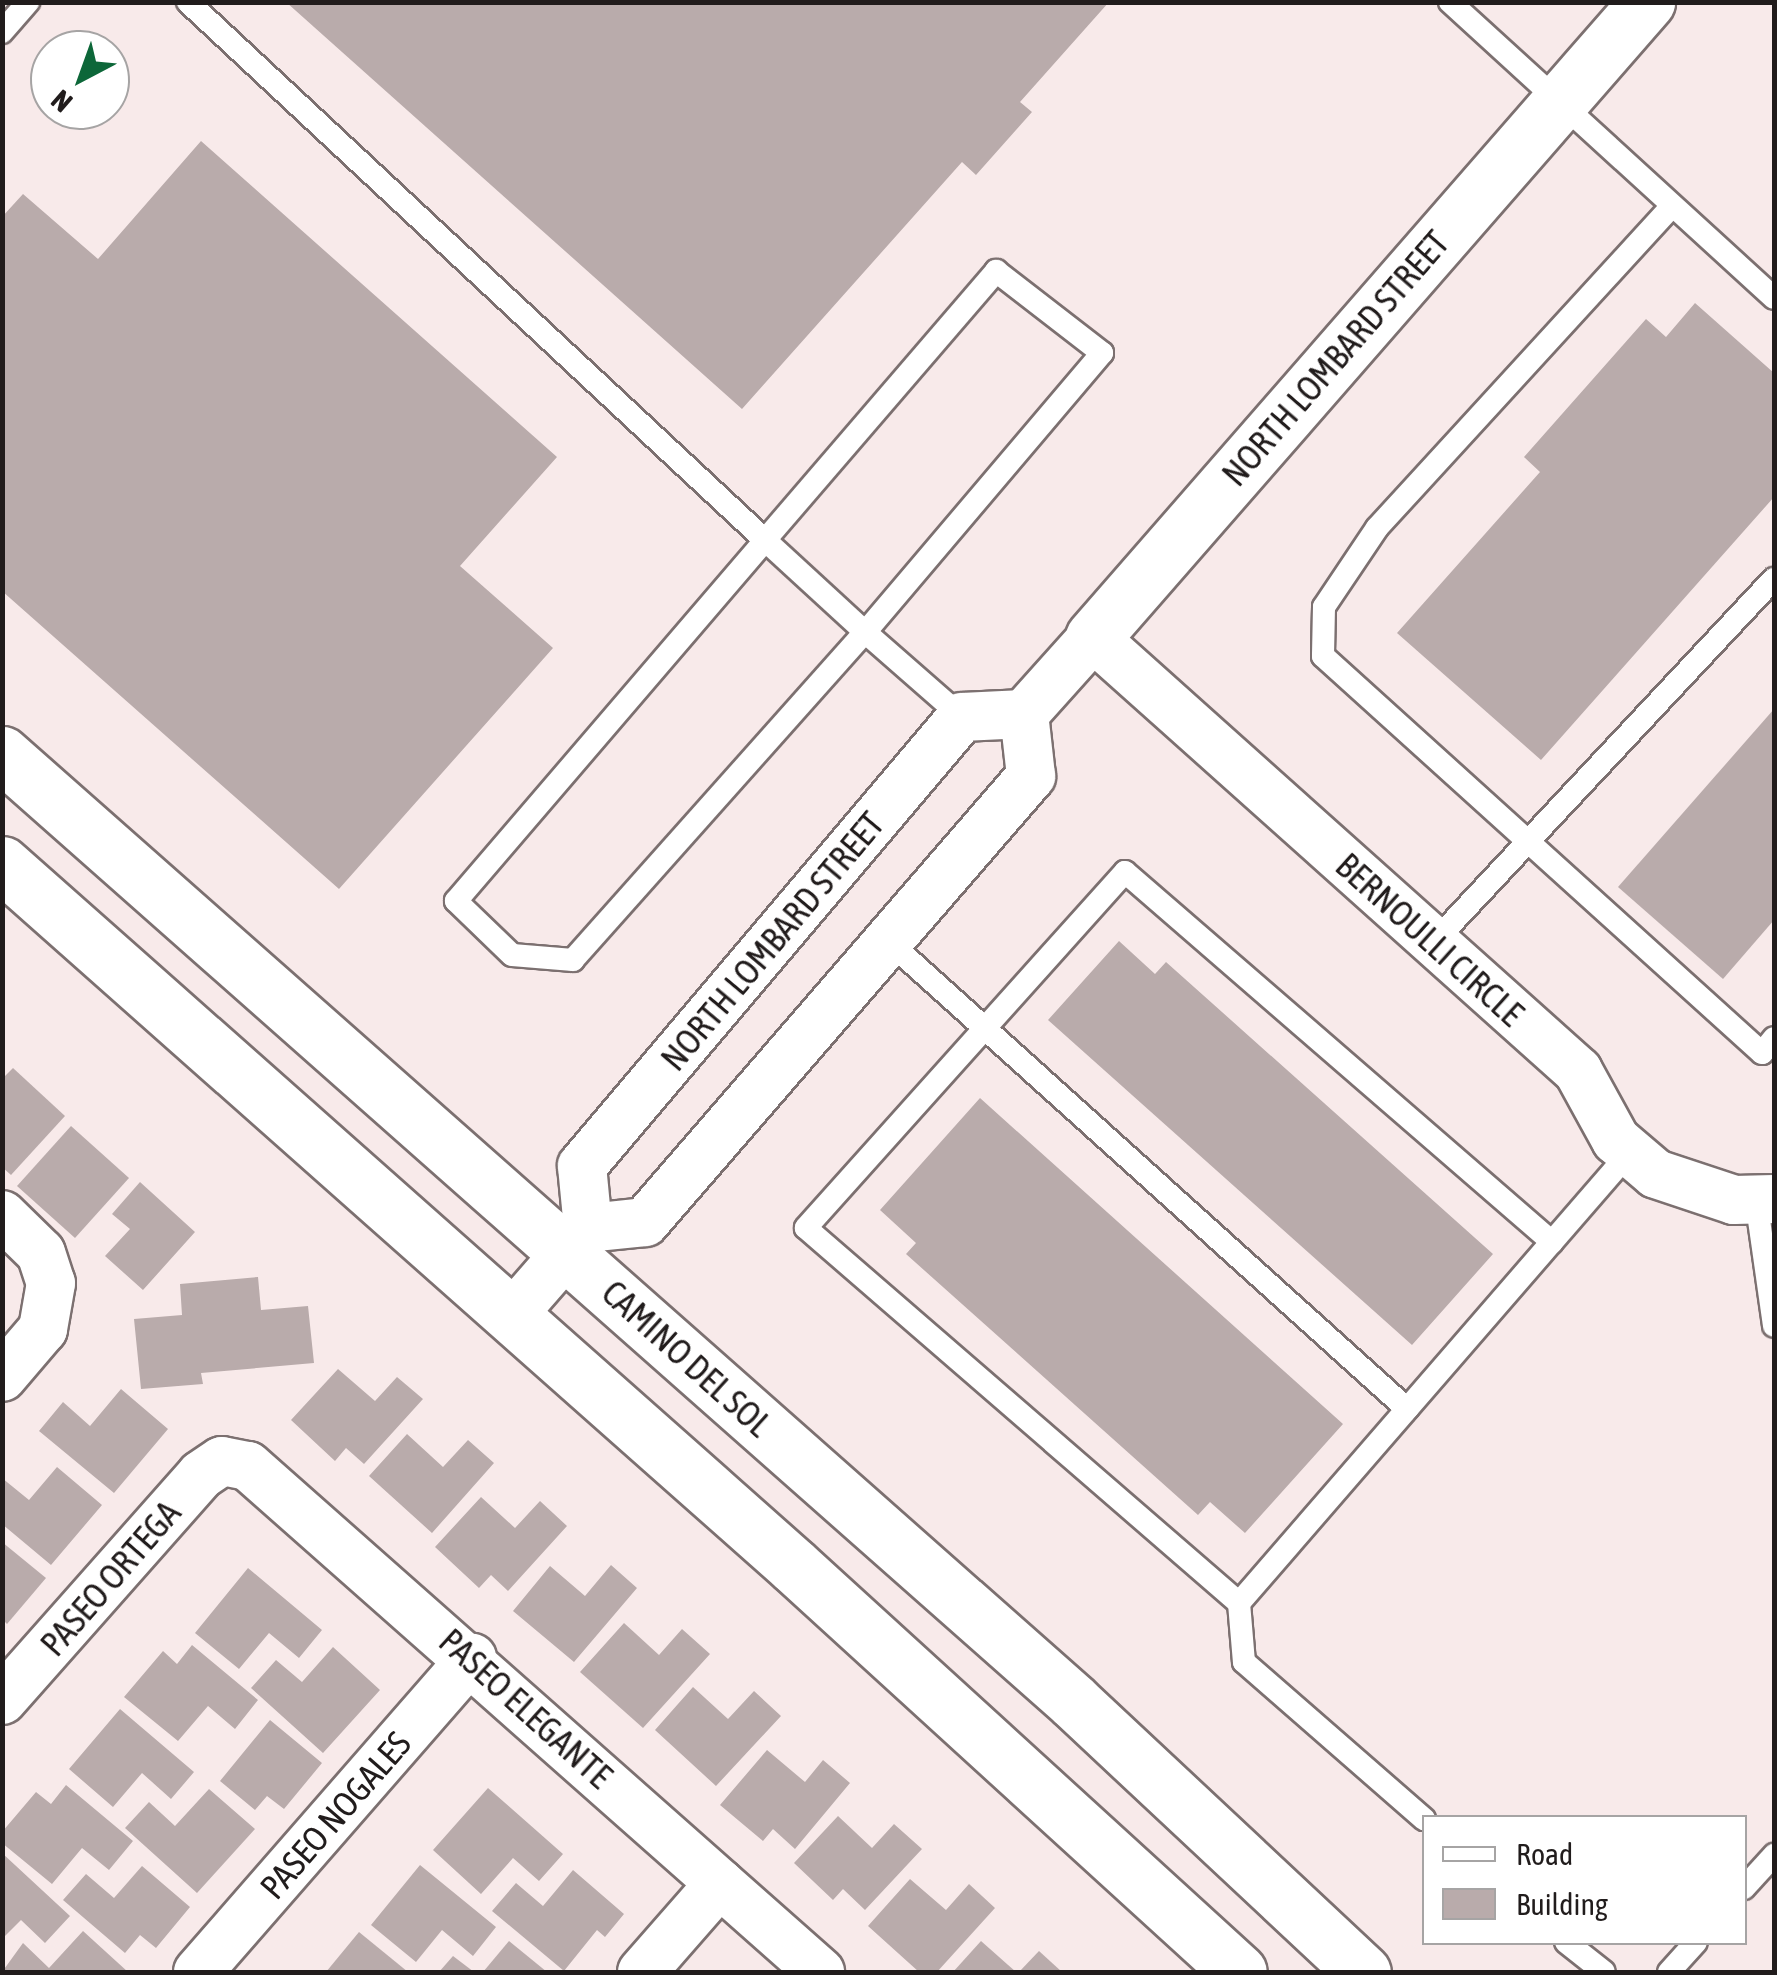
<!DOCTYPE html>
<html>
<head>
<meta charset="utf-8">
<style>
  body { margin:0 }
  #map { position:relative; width:1777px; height:1975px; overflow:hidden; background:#f8eaea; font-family:"Asap Condensed",sans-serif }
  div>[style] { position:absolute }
  .building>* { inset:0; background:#b9abab }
  .roads { filter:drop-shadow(2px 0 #7c7070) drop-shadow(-2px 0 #7c7070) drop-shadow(0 2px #7c7070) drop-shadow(0 -2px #7c7070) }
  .lane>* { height:22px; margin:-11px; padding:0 11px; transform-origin:11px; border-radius:11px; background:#fff }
  .street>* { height:48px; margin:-24px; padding:0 24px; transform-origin:24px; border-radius:24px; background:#fff }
  .secondary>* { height:55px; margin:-27.5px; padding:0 27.5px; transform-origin:27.5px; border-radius:27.5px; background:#fff }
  span { translate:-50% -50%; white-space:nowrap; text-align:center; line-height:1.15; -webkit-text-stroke:8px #fff; paint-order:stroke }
  .street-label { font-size:35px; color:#211c1c }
  .frame { position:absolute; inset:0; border:5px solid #211c1c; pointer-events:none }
  .legend { position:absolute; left:1422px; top:1815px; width:325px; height:130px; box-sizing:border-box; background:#fff; border:2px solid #a6a4a4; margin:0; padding:12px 18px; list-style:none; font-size:30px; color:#211c1c }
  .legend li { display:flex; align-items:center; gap:20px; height:50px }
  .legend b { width:50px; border:2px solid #a6a4a4 }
  .north { position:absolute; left:30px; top:30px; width:100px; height:100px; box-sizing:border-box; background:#fff; border:2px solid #a6a4a4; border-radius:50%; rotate:221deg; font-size:28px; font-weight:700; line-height:40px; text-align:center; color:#211c1c }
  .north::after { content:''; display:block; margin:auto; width:35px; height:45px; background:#0d6739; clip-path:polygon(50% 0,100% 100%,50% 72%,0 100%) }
</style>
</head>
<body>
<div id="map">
  <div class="building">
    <i style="clip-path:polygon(286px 2px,1109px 2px,1020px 102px,1032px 112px,976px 175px,962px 162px,742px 409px)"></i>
    <i style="clip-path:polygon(201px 141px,557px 457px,460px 566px,553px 648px,339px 889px,2px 591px,2px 217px,23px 194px,98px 259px)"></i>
    <i style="clip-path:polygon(1695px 303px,1774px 373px,1774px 497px,1541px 760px,1397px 633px,1540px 472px,1524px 457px,1646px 319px,1666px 337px)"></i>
    <i style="clip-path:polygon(1774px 709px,1774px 920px,1723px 979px,1618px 887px)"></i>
    <i style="clip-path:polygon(1119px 941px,1155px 974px,1166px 962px,1493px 1254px,1412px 1345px,1048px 1020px)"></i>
    <i style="clip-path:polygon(13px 1068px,65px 1116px,11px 1175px,2px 1167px,2px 1079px)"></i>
    <i style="clip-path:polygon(980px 1098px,1343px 1424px,1245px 1533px,1210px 1502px,1198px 1515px,906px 1254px,916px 1243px,880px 1210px)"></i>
    <i style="clip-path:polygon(71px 1126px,129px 1178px,75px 1238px,17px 1186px)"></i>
    <i style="clip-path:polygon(140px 1182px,195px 1232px,143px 1290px,105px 1256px,130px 1229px,112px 1214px)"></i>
    <i style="clip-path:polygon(258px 1277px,261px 1310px,308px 1306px,314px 1363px,201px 1373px,203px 1384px,141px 1389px,134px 1319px,182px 1315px,180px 1284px)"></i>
    <i style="clip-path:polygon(338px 1369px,375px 1401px,397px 1377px,423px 1399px,364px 1464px,346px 1448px,335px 1461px,291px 1420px)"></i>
    <i style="clip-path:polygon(121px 1389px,168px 1429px,114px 1493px,39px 1431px,63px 1402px,90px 1426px)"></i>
    <i style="clip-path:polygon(407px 1434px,443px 1467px,468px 1440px,494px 1463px,432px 1533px,369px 1476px)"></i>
    <i style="clip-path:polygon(57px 1467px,102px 1505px,51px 1565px,2px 1524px,2px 1478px,29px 1500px)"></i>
    <i style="clip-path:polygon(481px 1497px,515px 1528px,540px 1501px,567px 1526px,508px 1591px,491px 1575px,479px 1588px,435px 1547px)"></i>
    <i style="clip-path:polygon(2px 1542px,46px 1578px,7px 1624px,2px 1619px)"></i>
    <i style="clip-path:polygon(611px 1565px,637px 1588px,574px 1662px,513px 1611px,550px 1566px,585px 1596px)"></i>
    <i style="clip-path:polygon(248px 1568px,322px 1630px,299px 1658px,269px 1633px,239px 1669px,195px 1633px)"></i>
    <i style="clip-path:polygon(624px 1623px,659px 1655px,682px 1629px,710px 1654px,643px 1728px,580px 1672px)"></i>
    <i style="clip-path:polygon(192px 1645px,258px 1700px,235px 1729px,208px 1706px,178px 1741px,124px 1697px,163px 1651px,177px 1664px)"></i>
    <i style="clip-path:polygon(333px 1647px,380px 1690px,323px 1753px,251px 1688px,276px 1660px,302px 1682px)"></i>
    <i style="clip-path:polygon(693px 1687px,728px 1719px,754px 1691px,781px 1716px,716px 1786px,655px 1730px)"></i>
    <i style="clip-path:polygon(120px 1709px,194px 1772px,171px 1799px,142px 1773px,113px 1807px,69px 1769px)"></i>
    <i style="clip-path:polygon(270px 1720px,322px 1763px,284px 1809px,267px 1796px,255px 1810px,220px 1781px)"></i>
    <i style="clip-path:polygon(767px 1750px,805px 1782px,823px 1760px,850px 1783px,795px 1849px,773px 1829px,763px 1841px,720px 1805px)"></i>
    <i style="clip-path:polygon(66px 1785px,133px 1841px,109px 1870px,82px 1848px,52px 1884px,2px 1843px,2px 1832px,36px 1792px,51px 1804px)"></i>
    <i style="clip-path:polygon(488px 1788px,563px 1854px,539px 1881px,513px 1858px,481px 1894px,433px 1850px)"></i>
    <i style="clip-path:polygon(209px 1789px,255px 1829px,197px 1893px,125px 1828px,149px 1802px,175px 1826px)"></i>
    <i style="clip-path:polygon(838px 1816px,872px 1848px,894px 1824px,922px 1849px,865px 1910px,843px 1889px,833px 1900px,794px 1863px)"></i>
    <i style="clip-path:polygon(2px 1853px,70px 1916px,45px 1943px,21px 1920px,2px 1939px)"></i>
    <i style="clip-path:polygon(420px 1865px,496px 1927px,473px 1956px,442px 1930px,416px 1962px,371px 1925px)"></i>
    <i style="clip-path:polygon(142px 1866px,190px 1907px,156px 1948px,140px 1935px,125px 1953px,63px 1900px,86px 1874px,114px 1898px)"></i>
    <i style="clip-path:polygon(573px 1870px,624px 1914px,605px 1937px,597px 1930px,564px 1971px,492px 1911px,516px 1883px,543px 1906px)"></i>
    <i style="clip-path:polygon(910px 1879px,946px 1910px,969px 1884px,995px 1908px,937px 1972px,919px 1972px,868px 1926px)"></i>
    <i style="clip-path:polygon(83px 1931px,128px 1972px,2px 1972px,23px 1943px,49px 1968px)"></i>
    <i style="clip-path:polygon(359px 1932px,408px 1972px,326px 1972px)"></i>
    <i style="clip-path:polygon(509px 1941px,547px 1972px,483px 1972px)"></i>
    <i style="clip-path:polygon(981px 1941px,1016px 1972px,953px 1972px)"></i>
    <i style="clip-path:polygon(1039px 1951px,1062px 1972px,1019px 1972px)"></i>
    <i style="clip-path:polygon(453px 1956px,474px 1972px,439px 1972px)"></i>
  </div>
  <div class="roads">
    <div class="lane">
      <i style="left:188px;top:2px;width:789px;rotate:43deg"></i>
      <i style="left:765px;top:540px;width:355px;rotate:-49.3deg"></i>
      <i style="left:996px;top:271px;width:134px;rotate:37.7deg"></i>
      <i style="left:1102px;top:353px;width:366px;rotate:130.3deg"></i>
      <i style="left:865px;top:632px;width:129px;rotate:41.2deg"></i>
      <i style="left:1450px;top:2px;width:439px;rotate:42.4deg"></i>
      <i style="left:2px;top:32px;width:40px;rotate:-49deg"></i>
      <i style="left:1672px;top:206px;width:437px;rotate:132.5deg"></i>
      <i style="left:1377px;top:528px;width:95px;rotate:123.9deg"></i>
      <i style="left:1324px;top:607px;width:49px;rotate:91.2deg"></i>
      <i style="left:1323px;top:656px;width:592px;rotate:42.12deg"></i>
      <i style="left:1762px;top:1053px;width:19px;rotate:-51deg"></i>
      <i style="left:765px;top:540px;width:136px;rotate:42.6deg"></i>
      <i style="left:865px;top:632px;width:439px;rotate:131.7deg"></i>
      <i style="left:573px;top:960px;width:61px;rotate:-175.3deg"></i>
      <i style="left:512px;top:955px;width:78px;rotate:-136deg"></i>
      <i style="left:456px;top:901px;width:475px;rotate:-49.4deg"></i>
      <i style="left:888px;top:941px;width:699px;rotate:42.04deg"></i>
      <i style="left:1434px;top:942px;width:497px;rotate:-46.9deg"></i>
      <i style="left:1756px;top:1199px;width:128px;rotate:81.9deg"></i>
      <i style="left:1552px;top:1242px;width:565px;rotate:-139.09deg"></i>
      <i style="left:1125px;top:872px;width:478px;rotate:131.9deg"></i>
      <i style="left:806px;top:1228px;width:573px;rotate:40.89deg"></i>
      <i style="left:1239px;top:1603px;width:478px;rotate:-49.1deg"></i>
      <i style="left:1552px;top:1242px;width:119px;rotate:-49.1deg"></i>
      <i style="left:1239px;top:1603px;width:59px;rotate:85.2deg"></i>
      <i style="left:1244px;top:1662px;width:239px;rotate:41.1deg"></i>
      <i style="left:1744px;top:1888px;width:45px;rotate:-47.7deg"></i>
      <i style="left:1566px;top:1942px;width:48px;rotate:38.3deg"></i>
      <i style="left:1669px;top:1972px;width:40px;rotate:-48deg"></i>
    </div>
    <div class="street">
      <i style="left:2px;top:1215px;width:54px;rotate:44.3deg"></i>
      <i style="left:41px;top:1253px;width:32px;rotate:72deg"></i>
      <i style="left:51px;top:1283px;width:47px;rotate:99.9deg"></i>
      <i style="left:43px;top:1329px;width:63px;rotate:130.5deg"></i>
      <i style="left:588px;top:1228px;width:62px;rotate:-95.5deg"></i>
      <i style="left:582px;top:1166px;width:588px;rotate:-49.76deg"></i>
      <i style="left:962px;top:717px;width:62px;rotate:-2.8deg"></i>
      <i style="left:1024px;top:714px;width:103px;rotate:-48.1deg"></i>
      <i style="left:1093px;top:637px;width:651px;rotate:41.82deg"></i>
      <i style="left:1578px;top:1071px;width:79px;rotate:61.2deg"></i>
      <i style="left:1616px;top:1140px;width:52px;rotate:40.4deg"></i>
      <i style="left:1656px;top:1174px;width:82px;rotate:18.4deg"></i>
      <i style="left:1734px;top:1200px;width:40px;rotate:-1.4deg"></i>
      <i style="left:512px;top:1315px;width:116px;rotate:-48.9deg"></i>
      <i style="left:588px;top:1228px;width:57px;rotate:-6deg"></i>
      <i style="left:645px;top:1222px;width:590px;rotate:-49.12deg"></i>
      <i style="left:1031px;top:776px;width:62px;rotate:-96.4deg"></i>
      <i style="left:2px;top:1700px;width:300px;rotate:-48.5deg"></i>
      <i style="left:201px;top:1475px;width:25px;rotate:-34deg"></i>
      <i style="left:222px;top:1461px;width:26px;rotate:11deg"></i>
      <i style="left:248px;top:1466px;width:764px;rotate:41.5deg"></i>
      <i style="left:198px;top:1972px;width:417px;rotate:-48.9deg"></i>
      <i style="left:642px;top:1972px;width:118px;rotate:-48.8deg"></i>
    </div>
    <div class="secondary">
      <i style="left:1093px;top:637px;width:843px;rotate:-48.9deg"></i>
      <i style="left:2px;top:754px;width:1430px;rotate:41.48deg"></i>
      <i style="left:1073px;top:1701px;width:397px;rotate:43.1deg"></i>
      <i style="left:2px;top:864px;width:1058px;rotate:41.55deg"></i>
      <i style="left:794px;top:1566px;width:602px;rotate:42.38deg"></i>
    </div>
  </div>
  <div class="street-label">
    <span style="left:1335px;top:358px;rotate:-49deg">NORTH LOMBARD STREET</span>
    <span style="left:1430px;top:939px;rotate:42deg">BERNOULLI CIRCLE</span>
    <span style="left:772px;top:941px;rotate:-50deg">NORTH LOMBARD STREET</span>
    <span style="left:687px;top:1358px;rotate:42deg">CAMINO DEL SOL</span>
    <span style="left:110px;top:1578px;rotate:-49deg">PASEO ORTEGA</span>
    <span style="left:526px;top:1708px;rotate:42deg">PASEO ELEGANTE</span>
    <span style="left:335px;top:1815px;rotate:-49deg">PASEO NOGALES</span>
  </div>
  <div class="frame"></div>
  <ul class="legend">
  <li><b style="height:12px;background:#fff"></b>Road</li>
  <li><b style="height:28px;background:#b9abab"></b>Building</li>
  </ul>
  <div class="north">N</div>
</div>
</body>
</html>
